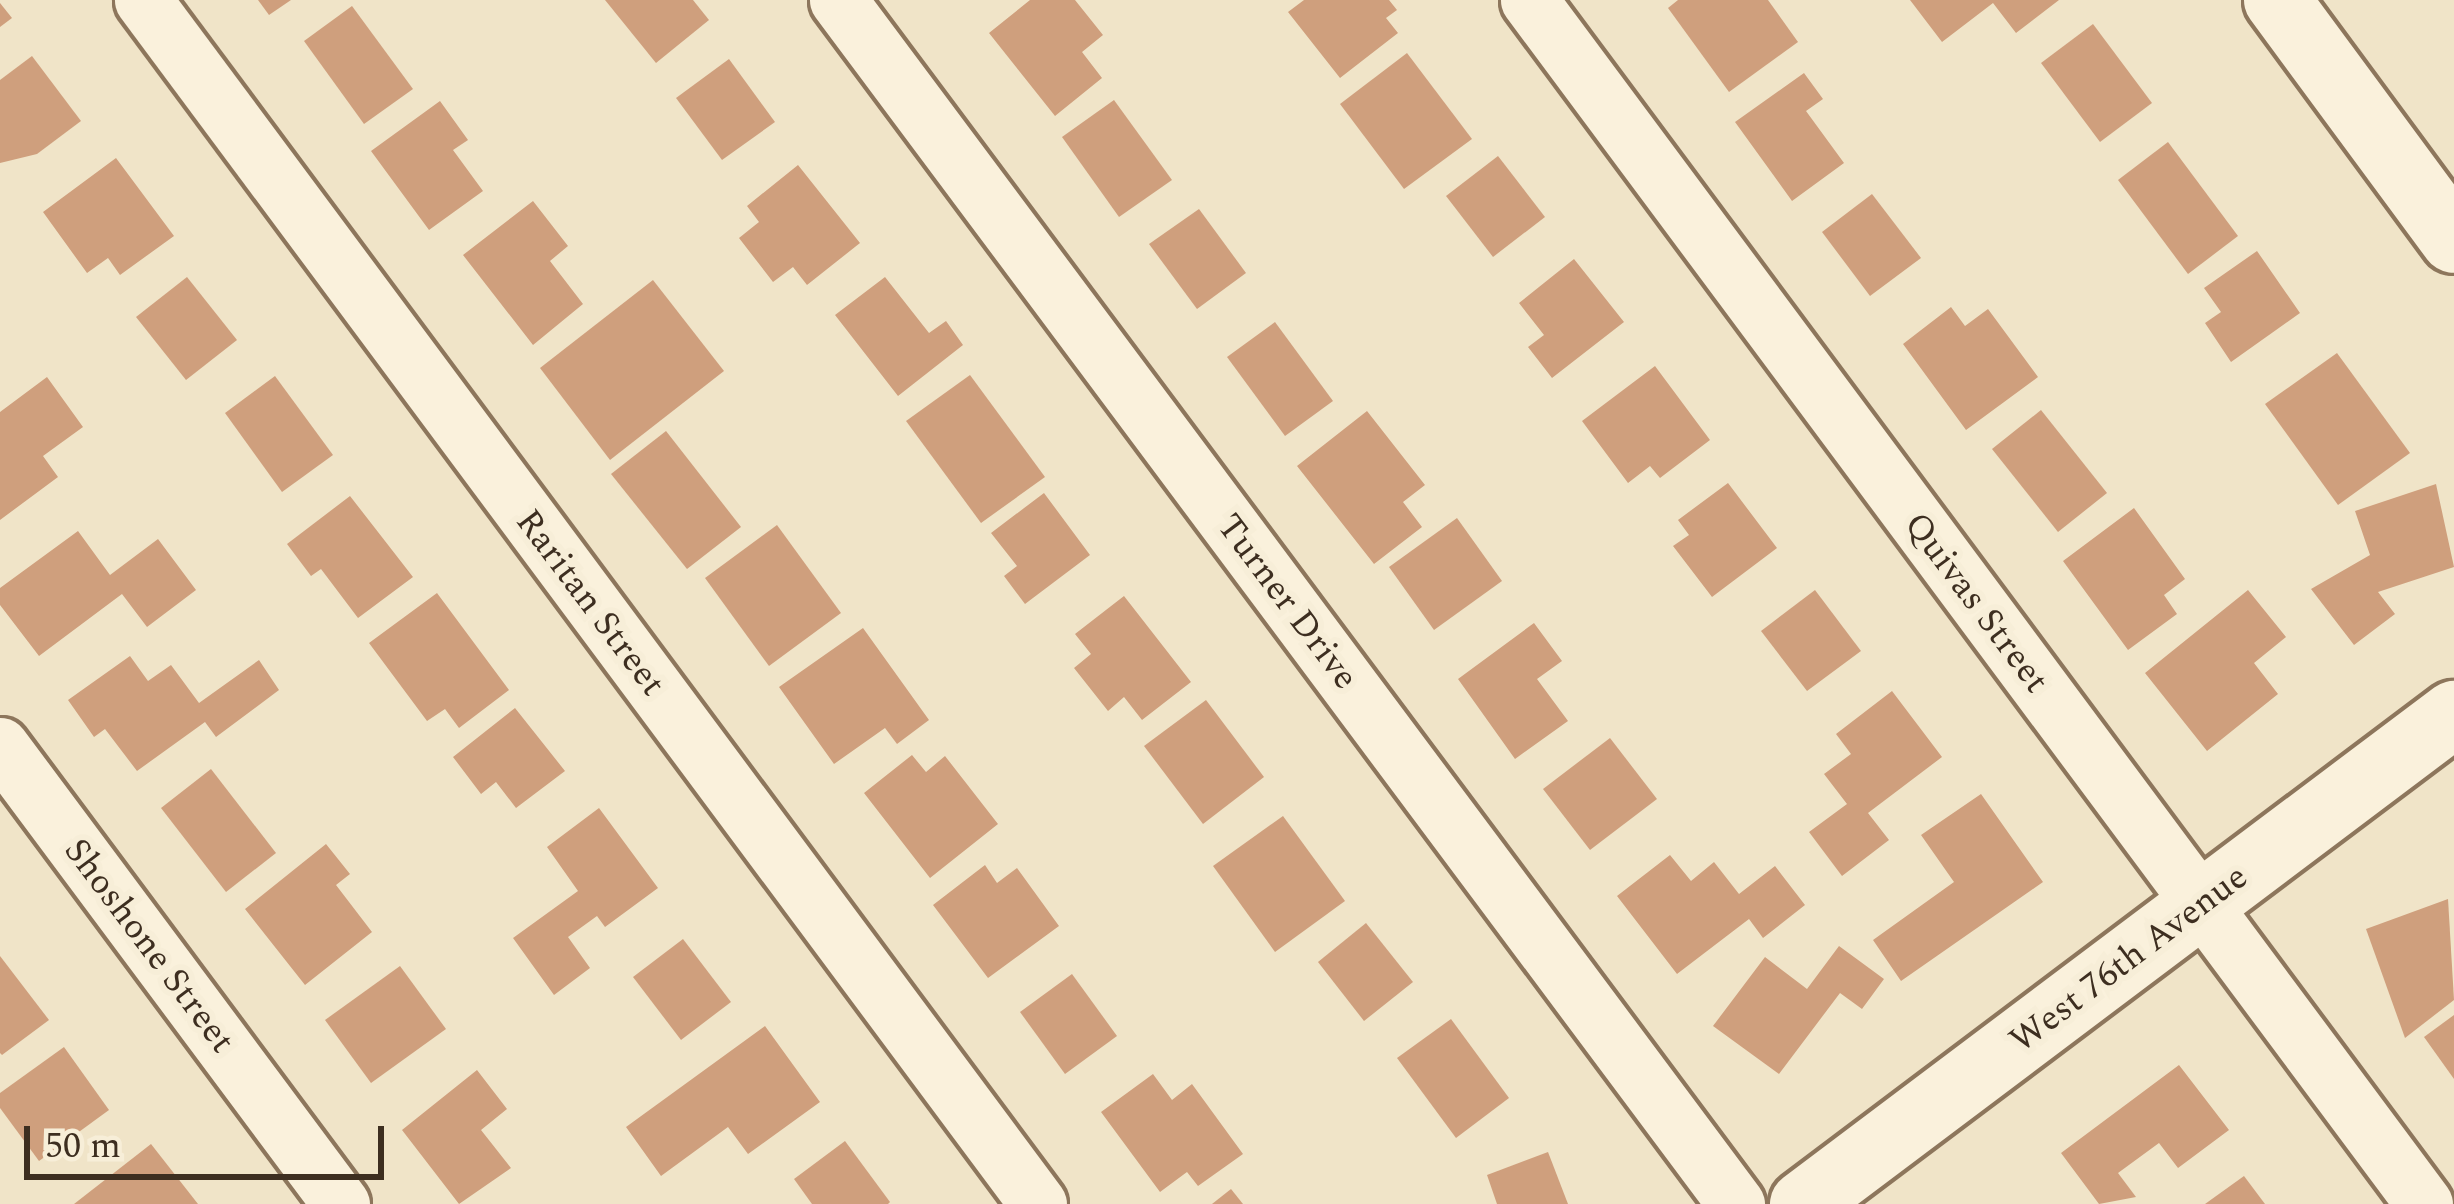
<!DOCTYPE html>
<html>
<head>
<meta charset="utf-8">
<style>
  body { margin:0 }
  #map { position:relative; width:2454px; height:1204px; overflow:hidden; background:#f0e4c8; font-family:Spectral,serif }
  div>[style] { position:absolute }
  .building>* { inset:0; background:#cf9f7d }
  .roads { filter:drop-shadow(3px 0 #8d765c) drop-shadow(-3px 0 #8d765c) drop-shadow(0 3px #8d765c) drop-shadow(0 -3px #8d765c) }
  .street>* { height:57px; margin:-28.5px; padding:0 28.5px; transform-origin:28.5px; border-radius:28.5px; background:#faf1dc }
  .secondary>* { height:66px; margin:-33px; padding:0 33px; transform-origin:33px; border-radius:33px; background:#faf1dc }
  span { translate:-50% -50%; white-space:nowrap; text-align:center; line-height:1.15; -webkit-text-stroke:12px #f7eed8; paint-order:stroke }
  .street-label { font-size:36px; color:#3d2e20 }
  .scale { position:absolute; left:24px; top:1126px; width:360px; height:54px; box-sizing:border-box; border:6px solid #3d2e20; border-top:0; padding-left:15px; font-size:36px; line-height:42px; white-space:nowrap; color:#3d2e20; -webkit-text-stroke:9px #f7eed8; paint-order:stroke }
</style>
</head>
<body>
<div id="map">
  <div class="building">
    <i style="clip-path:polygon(258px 0,291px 0,269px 15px)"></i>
    <i style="clip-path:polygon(605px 0,693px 0,709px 20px,656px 63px)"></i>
    <i style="clip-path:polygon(1030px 0,1075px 0,1103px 35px,1082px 52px,1102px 78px,1055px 116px,989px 33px)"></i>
    <i style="clip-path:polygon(1304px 0,1389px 0,1397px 10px,1386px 18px,1398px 33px,1340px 78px,1288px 12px)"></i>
    <i style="clip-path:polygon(1678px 0,1768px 0,1798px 42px,1729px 92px,1668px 8px)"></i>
    <i style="clip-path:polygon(1910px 0,2059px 0,2016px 33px,1993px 3px,1942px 42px)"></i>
    <i style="clip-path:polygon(0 3px,12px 18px,0 27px)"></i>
    <i style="clip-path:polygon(352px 6px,413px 89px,364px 124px,304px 41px)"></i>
    <i style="clip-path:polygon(2093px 24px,2152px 103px,2100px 142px,2041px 63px)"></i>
    <i style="clip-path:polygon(1407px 53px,1472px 139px,1404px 189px,1340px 104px)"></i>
    <i style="clip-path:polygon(32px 56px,81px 121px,37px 154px,0 163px,0 80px)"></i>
    <i style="clip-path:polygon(729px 59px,775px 122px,722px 160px,676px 98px)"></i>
    <i style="clip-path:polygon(1804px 73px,1823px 99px,1806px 111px,1844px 163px,1792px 201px,1735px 122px)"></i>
    <i style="clip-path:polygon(1114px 100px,1172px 180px,1119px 217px,1062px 137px)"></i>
    <i style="clip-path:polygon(440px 101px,468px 140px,453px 150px,483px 191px,429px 230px,371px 151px)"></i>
    <i style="clip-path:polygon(2168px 142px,2238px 236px,2188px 274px,2118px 180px)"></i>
    <i style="clip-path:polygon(1498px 156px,1545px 217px,1493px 257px,1446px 196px)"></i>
    <i style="clip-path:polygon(116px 158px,174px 236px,120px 275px,108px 258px,87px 273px,43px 212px)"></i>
    <i style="clip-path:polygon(798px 165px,860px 243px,807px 285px,793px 267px,773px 282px,739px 238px,759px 222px,747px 206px)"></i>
    <i style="clip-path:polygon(1872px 194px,1921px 258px,1870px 296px,1822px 232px)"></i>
    <i style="clip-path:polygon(533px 201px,568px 246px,550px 261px,583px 304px,533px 345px,463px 255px)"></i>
    <i style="clip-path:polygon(1199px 209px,1246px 273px,1197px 309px,1149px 244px)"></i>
    <i style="clip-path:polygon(2257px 251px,2300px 313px,2231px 362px,2205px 323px,2221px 312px,2204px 288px)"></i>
    <i style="clip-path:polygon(1574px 259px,1624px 322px,1552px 378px,1528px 347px,1544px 335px,1519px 303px)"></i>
    <i style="clip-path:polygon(187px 277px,237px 340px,186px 380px,136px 317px)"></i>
    <i style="clip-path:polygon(885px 277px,929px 333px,946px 321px,963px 345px,898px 396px,835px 315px)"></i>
    <i style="clip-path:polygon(653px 280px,724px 371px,610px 460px,540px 368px)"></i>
    <i style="clip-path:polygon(1951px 307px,1965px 326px,1988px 309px,2038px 377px,1966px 430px,1903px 344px)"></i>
    <i style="clip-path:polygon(1275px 322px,1333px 401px,1285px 436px,1227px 357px)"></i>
    <i style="clip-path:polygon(2337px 353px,2410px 453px,2338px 505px,2265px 404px)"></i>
    <i style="clip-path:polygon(1655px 366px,1710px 440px,1660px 478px,1650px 466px,1628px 483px,1582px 421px)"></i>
    <i style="clip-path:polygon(970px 375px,1045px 477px,981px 523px,906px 421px)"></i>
    <i style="clip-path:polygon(275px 376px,333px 455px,282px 492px,225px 413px)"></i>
    <i style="clip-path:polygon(47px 377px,83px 427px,43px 456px,58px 477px,0 520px,0 412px)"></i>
    <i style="clip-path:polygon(2041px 410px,2107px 493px,2058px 532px,1992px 449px)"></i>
    <i style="clip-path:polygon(1367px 411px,1425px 485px,1403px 502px,1422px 527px,1374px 564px,1297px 466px)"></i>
    <i style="clip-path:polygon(666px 431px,741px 527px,687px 569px,611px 474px)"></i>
    <i style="clip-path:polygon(1728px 483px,1777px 548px,1712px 597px,1673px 546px,1689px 535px,1678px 520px)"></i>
    <i style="clip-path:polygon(2436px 484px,2454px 567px,2378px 592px,2395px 614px,2354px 645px,2311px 589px,2370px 555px,2355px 511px)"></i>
    <i style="clip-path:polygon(1044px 493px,1090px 555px,1025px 604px,1004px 576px,1017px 566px,991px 533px)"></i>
    <i style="clip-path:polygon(350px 496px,413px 577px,358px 618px,321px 569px,311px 576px,287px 544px)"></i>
    <i style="clip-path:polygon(2134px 508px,2185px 579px,2164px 595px,2177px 614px,2128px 650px,2063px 561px)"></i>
    <i style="clip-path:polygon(1457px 518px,1502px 581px,1434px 630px,1389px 567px)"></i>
    <i style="clip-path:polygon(777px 525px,841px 613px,769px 666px,705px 578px)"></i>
    <i style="clip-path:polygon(78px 531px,110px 575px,158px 539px,196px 590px,147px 627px,122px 594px,39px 656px,0 605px,0 588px)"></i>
    <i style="clip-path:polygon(1815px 590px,1861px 651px,1807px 691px,1761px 631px)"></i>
    <i style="clip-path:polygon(2248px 590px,2286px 637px,2254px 663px,2278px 694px,2207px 751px,2145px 673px)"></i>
    <i style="clip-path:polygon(437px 593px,509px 690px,459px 728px,445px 709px,427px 721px,369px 643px)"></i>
    <i style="clip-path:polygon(1124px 596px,1191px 682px,1142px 720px,1124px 697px,1108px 711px,1074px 668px,1091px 654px,1075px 634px)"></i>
    <i style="clip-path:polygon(1534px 623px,1562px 661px,1537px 679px,1568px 721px,1515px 759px,1458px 679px)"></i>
    <i style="clip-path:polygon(863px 628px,929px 720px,897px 744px,885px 728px,834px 764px,779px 687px)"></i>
    <i style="clip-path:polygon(130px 656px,148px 681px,171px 665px,199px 703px,259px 660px,279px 690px,216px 737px,205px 722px,137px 771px,105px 729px,94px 737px,68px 700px)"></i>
    <i style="clip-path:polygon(1892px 691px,1942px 757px,1868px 813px,1889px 840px,1842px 876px,1809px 832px,1847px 804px,1824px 774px,1851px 754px,1836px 734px)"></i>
    <i style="clip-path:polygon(1206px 700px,1264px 777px,1203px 824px,1144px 746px)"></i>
    <i style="clip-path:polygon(515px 708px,565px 771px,516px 808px,496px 782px,481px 794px,453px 757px)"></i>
    <i style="clip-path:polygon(1610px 738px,1657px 799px,1590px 850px,1543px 789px)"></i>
    <i style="clip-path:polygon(912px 755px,926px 772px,945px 756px,998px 824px,930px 878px,864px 793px)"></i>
    <i style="clip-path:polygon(211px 769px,276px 853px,226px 892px,161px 808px)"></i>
    <i style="clip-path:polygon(1981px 794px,2043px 882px,1901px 981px,1873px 940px,1954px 882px,1921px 835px)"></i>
    <i style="clip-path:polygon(599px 808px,658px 888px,605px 927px,597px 916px,568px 937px,590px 968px,554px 995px,513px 938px,578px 891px,547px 847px)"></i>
    <i style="clip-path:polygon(1283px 816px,1345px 901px,1275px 952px,1213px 866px)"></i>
    <i style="clip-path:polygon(326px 844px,350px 874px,336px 885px,372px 932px,305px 985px,245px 909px)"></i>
    <i style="clip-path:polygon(1670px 855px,1691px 881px,1714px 862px,1739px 894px,1775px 866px,1805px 905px,1763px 938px,1749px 919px,1677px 974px,1617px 896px)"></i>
    <i style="clip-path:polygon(985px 865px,997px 883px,1017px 868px,1059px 926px,988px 978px,933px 905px)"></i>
    <i style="clip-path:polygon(2448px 899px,2454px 1000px,2405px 1038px,2366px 929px)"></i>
    <i style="clip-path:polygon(1366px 923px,1413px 982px,1364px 1021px,1318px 962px)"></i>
    <i style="clip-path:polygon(683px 939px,731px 1002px,681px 1040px,633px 977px)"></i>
    <i style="clip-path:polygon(1839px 946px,1884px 979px,1862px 1009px,1840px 993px,1779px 1074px,1713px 1026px,1765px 957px,1807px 989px)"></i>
    <i style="clip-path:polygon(0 956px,49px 1020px,2px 1055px,0 1053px)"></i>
    <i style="clip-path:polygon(400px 966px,446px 1029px,371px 1083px,325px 1020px)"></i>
    <i style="clip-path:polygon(1072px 974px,1117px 1036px,1065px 1074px,1020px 1012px)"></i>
    <i style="clip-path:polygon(2454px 1015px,2454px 1079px,2424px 1037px)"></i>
    <i style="clip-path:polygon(1451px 1019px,1509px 1098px,1456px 1138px,1397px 1058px)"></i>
    <i style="clip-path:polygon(765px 1026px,820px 1102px,748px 1154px,728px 1127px,661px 1176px,626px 1127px)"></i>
    <i style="clip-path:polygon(64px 1047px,109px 1110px,39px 1161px,0 1108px,0 1093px)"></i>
    <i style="clip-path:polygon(2179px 1065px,2229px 1130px,2178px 1168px,2159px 1143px,2118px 1173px,2136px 1197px,2099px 1204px,2061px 1153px)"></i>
    <i style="clip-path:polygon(477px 1070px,507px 1109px,481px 1130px,511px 1168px,459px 1204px,402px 1130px)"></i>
    <i style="clip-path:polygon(1153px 1074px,1172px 1100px,1192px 1084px,1243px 1154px,1198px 1186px,1187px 1172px,1160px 1192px,1101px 1112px)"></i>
    <i style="clip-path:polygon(845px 1141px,890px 1202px,888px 1204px,812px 1204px,794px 1179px)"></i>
    <i style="clip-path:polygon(151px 1144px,198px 1204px,74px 1204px)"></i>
    <i style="clip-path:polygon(1548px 1152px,1568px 1204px,1497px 1204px,1487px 1175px)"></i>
    <i style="clip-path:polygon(2244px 1176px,2265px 1204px,2205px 1204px)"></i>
    <i style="clip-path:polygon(1231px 1189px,1243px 1204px,1212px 1204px)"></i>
  </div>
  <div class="roads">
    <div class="street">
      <i style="left:143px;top:0;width:1500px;rotate:53.37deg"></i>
      <i style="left:838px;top:0;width:1502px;rotate:53.28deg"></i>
      <i style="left:1529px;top:0;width:1500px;rotate:53.37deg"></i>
      <i style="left:0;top:746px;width:571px;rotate:53.33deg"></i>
    </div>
    <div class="secondary">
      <i style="left:2277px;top:0;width:298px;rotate:53.6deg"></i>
      <i style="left:1803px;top:1204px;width:815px;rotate:-36.97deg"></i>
    </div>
  </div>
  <div class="street-label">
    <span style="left:1287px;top:602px;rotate:53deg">Turner Drive</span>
    <span style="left:590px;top:603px;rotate:53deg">Raritan Street</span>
    <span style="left:1976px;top:603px;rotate:53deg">Quivas Street</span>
    <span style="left:149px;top:946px;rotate:53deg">Shoshone Street</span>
    <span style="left:2129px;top:959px;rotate:-37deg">West 76th Avenue</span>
  </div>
  <div class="scale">50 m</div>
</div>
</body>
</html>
